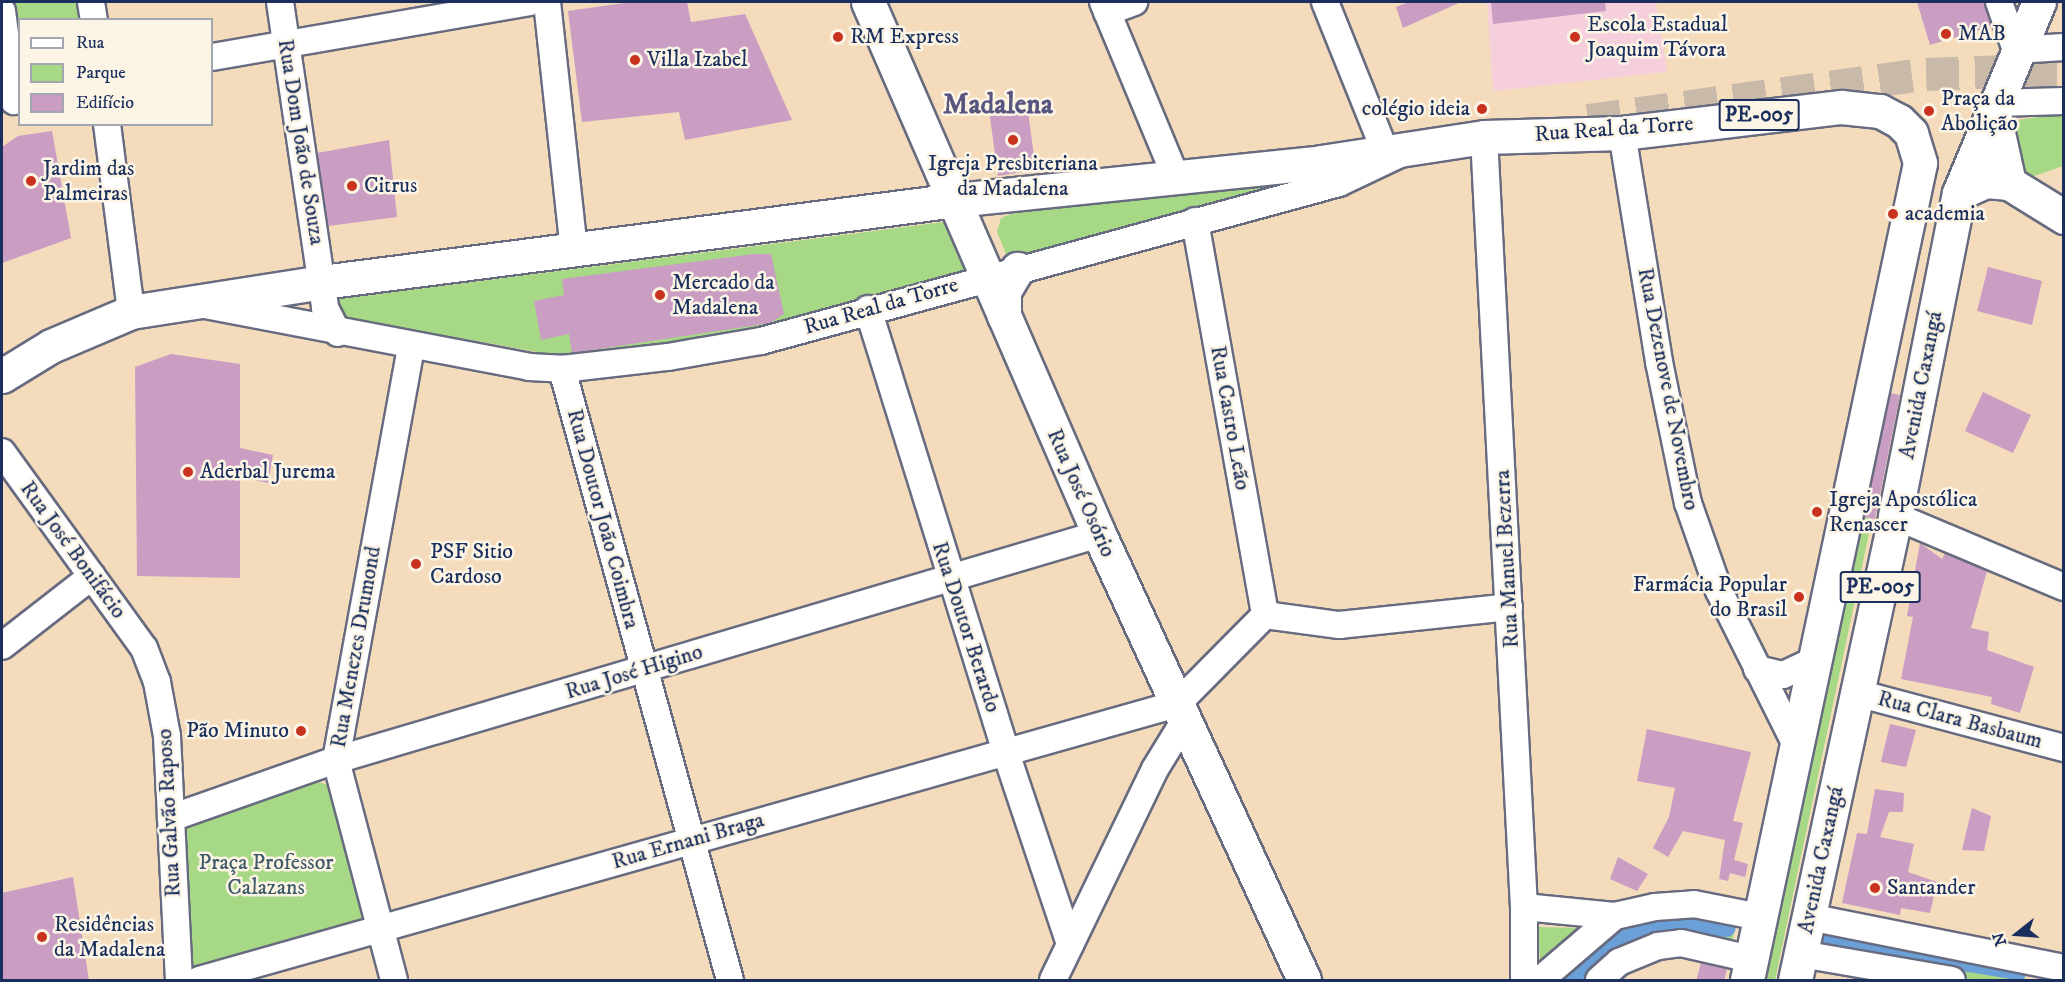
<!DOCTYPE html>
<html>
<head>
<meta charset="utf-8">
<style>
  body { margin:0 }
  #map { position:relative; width:2065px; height:982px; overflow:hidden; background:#f3dbbc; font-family:"IM FELL DW Pica",serif }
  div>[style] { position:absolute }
  .built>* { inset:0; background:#f5cfdb }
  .green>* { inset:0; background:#a7d886 }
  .canal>* { height:18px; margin:-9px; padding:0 9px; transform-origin:9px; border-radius:9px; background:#6aa0d7 }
  .building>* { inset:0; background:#ca9dc3 }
  .major-tunnel>* { height:33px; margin-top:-16.5px; transform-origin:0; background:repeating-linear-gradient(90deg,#c8b9a9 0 33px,transparent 0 49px) }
  .roads { filter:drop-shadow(2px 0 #676b7f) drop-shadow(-2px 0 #676b7f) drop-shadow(0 2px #676b7f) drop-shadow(0 -2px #676b7f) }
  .minor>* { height:26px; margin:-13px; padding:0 13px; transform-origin:13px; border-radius:13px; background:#fff }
  .major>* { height:33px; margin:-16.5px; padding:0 16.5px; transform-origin:16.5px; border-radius:16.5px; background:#fff }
  .dots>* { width:16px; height:16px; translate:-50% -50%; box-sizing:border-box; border:3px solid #fcf5e5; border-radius:50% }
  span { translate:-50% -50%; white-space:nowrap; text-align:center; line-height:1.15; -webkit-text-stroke:5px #fcf5e5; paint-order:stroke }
  .shield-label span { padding:2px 4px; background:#fcf5e5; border:2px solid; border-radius:4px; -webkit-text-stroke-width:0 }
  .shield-label { font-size:21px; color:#1b2f5e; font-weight:700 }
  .poi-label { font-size:22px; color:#1b2f5e }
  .left { translate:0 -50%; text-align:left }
  .right { translate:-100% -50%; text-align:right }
  .street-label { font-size:22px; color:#1b2f5e }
  .park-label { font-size:22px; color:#3e5968 }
  .district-label { font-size:28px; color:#585681; font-weight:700 }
  .frame { position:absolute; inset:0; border:3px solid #1b2f5e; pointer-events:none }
  .legend { position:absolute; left:18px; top:18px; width:195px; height:108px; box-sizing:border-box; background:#fcf5e5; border:2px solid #a2a6af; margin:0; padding:8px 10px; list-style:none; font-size:18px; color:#1b2f5e }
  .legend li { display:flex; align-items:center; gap:12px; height:30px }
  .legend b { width:30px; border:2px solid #a2a6af }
  .north { position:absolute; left:1987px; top:904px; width:60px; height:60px; -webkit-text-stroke:4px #fcf5e5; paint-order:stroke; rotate:253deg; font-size:16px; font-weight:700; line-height:24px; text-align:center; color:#1b2f5e }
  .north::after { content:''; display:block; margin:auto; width:21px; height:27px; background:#1b2f5e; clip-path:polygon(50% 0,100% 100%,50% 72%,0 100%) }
</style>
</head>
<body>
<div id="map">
  <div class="built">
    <i style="clip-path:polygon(1487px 2px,1656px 2px,1667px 72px,1493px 91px)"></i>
  </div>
  <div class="green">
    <i style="clip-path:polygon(9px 2px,81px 2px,84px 19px,20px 20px,19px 70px)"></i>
    <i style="clip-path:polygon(2063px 113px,2063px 166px,2020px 181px,2006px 122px)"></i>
    <i style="clip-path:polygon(1366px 169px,1020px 258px,1006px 254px,997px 232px,1001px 218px,1011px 214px)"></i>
    <i style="clip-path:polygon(944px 222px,967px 268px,964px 273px,718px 342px,571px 358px,337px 316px,335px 301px,340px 299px)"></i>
    <i style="clip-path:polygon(1859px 516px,1872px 519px,1775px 980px,1760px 980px)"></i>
    <i style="clip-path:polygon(314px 781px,333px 786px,366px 924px,195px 971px,191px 966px,185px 825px)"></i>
    <i style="clip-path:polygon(1679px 914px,1736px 922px,1733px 938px,1726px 941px,1691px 930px,1649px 936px,1608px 959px,1586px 980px,1563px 980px,1609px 938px,1637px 921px)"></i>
    <i style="clip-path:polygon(1538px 927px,1579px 928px,1540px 963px)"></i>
    <i style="clip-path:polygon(1816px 933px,2033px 980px,1974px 980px,1812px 949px)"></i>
  </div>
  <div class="canal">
    <i style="left:1822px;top:939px;width:199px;rotate:9.3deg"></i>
    <i style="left:1571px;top:980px;width:54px;rotate:-43.5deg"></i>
    <i style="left:1610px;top:943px;width:34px;rotate:-23deg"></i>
    <i style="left:1641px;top:930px;width:46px;rotate:-8.8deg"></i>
    <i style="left:1686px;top:923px;width:41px;rotate:7deg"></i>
  </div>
  <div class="building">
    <i style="clip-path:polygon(631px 2px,687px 2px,691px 22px,745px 14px,792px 120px,685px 140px,679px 112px,582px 122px,568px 11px)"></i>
    <i style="clip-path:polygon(1409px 2px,1461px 2px,1403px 28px,1396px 7px)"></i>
    <i style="clip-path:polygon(1491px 2px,1605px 2px,1606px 11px,1493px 24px)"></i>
    <i style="clip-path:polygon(1917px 2px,1984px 2px,1992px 26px,1930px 45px)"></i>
    <i style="clip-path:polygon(1027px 105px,1036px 170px,998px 176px,989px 110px)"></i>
    <i style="clip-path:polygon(52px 131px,71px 238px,2px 263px,2px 147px,18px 136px)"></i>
    <i style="clip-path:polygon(389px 140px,397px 217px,328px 226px,317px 153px)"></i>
    <i style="clip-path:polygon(754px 254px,771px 254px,784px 314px,770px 323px,572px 353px,569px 334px,541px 340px,534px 301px,564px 295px,562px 279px)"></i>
    <i style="clip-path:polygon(1988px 267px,2042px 281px,2032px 325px,1977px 311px)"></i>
    <i style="clip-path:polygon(171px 354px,240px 364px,240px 448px,273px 455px,268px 483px,240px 477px,240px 578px,137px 576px,135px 367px)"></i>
    <i style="clip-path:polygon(1983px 392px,2031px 415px,2013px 453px,1965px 431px)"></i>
    <i style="clip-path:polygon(1890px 393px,1900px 395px,1875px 519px,1864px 517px)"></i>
    <i style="clip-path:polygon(1920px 543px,1942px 559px,1945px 553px,1987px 571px,1971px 628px,1989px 632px,1987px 650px,2034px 667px,2020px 713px,1991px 704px,1992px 697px,1901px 679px,1913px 617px,1907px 616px)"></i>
    <i style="clip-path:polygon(1890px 724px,1916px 730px,1906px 767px,1881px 762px)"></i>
    <i style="clip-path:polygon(1647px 729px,1751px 752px,1733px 821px,1743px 823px,1734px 860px,1748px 864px,1745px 877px,1730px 873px,1728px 881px,1719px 879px,1725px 840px,1683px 831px,1668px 857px,1653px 848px,1669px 817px,1675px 788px,1637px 781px)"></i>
    <i style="clip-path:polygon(1875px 789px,1904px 793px,1903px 812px,1889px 812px,1880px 837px,1914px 844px,1908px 872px,1937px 882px,1930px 913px,1901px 908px,1900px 915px,1842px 903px,1857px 833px,1867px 834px)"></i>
    <i style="clip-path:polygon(1972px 808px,1991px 816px,1984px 851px,1962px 850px)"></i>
    <i style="clip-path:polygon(1618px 857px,1648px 874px,1637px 891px,1610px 879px)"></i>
    <i style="clip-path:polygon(73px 877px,89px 981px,2px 981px,2px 893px)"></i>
    <i style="clip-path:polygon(1701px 963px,1727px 969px,1724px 981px,1696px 981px)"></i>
  </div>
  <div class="major-tunnel">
    <i style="left:1588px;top:120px;width:341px;rotate:-7.8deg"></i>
    <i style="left:1926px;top:74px;width:138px;rotate:-2.1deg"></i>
  </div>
  <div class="roads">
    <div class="minor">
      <i style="left:91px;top:2px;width:18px;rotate:81deg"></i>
      <i style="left:280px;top:2px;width:309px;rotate:81.6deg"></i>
      <i style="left:325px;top:308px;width:28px;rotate:63deg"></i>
      <i style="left:547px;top:2px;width:248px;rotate:83.8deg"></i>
      <i style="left:1103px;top:2px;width:187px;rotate:67.4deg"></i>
      <i style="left:1325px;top:2px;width:164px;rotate:68.1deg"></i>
      <i style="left:1999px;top:2px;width:51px;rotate:70.5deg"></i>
      <i style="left:2016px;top:50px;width:48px;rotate:-3.6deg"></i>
      <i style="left:2px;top:11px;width:91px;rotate:82.4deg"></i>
      <i style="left:1107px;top:12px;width:29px;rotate:-20deg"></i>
      <i style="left:212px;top:57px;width:322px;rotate:-9.8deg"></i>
      <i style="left:1996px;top:103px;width:68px;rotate:-1.7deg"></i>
      <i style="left:107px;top:124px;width:190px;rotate:82.7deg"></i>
      <i style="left:1622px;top:133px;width:232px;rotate:80.8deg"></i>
      <i style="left:1659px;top:362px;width:144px;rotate:78.4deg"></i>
      <i style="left:1688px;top:503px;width:93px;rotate:70.6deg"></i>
      <i style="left:1719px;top:591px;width:174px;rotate:63.4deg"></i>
      <i style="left:1484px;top:137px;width:771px;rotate:87.03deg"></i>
      <i style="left:1524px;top:907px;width:73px;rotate:90deg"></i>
      <i style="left:1195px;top:221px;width:400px;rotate:79.9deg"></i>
      <i style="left:205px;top:305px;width:330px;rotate:10.8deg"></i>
      <i style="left:529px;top:367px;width:33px;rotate:3deg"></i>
      <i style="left:562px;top:369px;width:107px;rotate:-6.5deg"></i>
      <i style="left:668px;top:357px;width:94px;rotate:-9.8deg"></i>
      <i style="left:761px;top:341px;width:599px;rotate:-15.29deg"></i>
      <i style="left:1339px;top:183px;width:65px;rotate:-25.4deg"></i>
      <i style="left:868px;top:309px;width:462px;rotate:72.7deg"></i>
      <i style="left:1005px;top:750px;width:205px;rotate:71.5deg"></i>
      <i style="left:562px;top:369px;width:634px;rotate:74.63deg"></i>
      <i style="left:2px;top:452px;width:242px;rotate:54.1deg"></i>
      <i style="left:144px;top:648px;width:36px;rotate:69deg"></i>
      <i style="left:157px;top:682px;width:55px;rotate:79.5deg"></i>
      <i style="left:167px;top:736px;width:244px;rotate:87.2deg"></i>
      <i style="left:1895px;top:516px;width:183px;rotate:22.8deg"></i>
      <i style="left:1265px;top:615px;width:75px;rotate:7.7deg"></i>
      <i style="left:1339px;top:625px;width:171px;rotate:-6deg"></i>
      <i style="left:2px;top:646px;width:114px;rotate:-37.9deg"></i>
      <i style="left:1757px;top:669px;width:27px;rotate:13deg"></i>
      <i style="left:1783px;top:675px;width:35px;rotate:-25deg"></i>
      <i style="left:1857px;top:693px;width:214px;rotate:14.9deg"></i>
      <i style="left:171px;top:818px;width:175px;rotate:-19.4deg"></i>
      <i style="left:336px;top:760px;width:796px;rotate:-16.5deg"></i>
      <i style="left:1524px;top:907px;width:91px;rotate:5.6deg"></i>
      <i style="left:1809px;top:917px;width:260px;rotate:11.3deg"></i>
      <i style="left:1801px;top:954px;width:153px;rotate:9.8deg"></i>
      <i style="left:199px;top:980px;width:1016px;rotate:-15.76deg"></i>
      <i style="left:1177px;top:704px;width:125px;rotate:-45.3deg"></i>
      <i style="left:394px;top:980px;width:228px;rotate:-104.8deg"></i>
      <i style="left:336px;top:760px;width:421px;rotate:-79.7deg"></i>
      <i style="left:1053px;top:980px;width:234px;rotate:-64.2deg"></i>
      <i style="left:1155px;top:769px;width:57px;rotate:-58.5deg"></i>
      <i style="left:1540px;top:980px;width:99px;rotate:-40.5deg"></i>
      <i style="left:1615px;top:916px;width:41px;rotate:-12.7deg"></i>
      <i style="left:1655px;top:907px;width:39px;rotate:-4deg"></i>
      <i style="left:1694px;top:904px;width:67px;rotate:11.1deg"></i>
      <i style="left:1599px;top:980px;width:27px;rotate:-42deg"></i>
      <i style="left:1619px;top:962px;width:42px;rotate:-22.3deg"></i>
      <i style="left:1658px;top:946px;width:23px;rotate:-7deg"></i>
      <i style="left:1681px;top:943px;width:72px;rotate:12.9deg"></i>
    </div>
    <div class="major">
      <i style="left:868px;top:2px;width:580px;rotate:66.53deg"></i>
      <i style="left:1099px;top:534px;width:491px;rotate:65.3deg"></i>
      <i style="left:1993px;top:110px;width:75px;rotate:77.6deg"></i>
      <i style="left:1959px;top:193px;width:30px;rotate:-24deg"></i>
      <i style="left:1986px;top:181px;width:23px;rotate:5deg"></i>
      <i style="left:2009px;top:183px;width:65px;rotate:31.7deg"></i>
      <i style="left:1004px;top:316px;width:25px;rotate:-90deg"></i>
      <i style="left:1004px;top:291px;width:26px;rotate:-59deg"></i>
      <i style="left:2px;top:376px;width:57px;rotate:-31.5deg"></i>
      <i style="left:51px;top:346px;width:87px;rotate:-23deg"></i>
      <i style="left:131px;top:312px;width:193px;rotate:-8.9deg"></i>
      <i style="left:322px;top:282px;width:639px;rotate:-7.37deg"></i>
      <i style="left:956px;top:200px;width:367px;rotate:-5.9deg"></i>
      <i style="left:1321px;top:162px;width:165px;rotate:-8.7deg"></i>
      <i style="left:1484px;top:137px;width:138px;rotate:-1.7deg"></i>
      <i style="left:1622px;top:133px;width:221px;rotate:-6.8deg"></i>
      <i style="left:1841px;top:107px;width:39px;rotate:6deg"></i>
      <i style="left:1880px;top:111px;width:21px;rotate:28deg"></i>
      <i style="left:1899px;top:121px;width:17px;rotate:45deg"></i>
      <i style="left:1911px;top:133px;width:31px;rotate:73deg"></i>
      <i style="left:1920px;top:163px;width:835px;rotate:101.96deg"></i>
      <i style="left:1795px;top:980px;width:475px;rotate:-77.8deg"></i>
      <i style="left:1895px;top:516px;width:329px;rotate:-78.8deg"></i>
      <i style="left:1959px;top:193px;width:207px;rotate:-67.3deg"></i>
    </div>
  </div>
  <div class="dots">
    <i style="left:1946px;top:34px;background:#c8321e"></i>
    <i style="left:838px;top:37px;background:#c8321e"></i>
    <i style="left:1575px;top:37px;background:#c8321e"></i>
    <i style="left:635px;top:60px;background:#c8321e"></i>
    <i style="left:1482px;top:109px;background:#c8321e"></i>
    <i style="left:1929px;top:111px;background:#c8321e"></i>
    <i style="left:1013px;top:140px;background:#c8321e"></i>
    <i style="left:31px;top:181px;background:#c8321e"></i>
    <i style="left:352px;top:186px;background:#c8321e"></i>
    <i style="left:1893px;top:214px;background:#c8321e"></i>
    <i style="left:660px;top:295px;background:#c8321e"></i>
    <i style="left:188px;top:472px;background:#c8321e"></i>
    <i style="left:1817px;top:512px;background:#c8321e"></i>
    <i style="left:416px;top:564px;background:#c8321e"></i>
    <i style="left:1799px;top:597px;background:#c8321e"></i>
    <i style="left:301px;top:731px;background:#c8321e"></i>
    <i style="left:1875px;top:888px;background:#c8321e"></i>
    <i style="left:42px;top:937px;background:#c8321e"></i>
  </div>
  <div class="shield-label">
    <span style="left:1759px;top:115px">PE-005</span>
    <span style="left:1880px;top:587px">PE-005</span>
  </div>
  <div class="poi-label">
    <span class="left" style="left:1587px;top:37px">Escola Estadual<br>Joaquim Távora</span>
    <span class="left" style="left:1958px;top:34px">MAB</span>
    <span class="left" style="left:850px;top:37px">RM Express</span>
    <span class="left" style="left:647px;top:60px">Villa Izabel</span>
    <span class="left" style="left:1941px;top:111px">Praça da<br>Abolição</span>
    <span class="right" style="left:1470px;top:109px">colégio ideia</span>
    <span style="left:1013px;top:176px">Igreja Presbiteriana<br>da Madalena</span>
    <span class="left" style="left:43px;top:181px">Jardim das<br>Palmeiras</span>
    <span class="left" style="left:364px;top:186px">Citrus</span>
    <span class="left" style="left:1905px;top:214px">academia</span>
    <span class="left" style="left:672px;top:295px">Mercado da<br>Madalena</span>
    <span class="left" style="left:200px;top:472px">Aderbal Jurema</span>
    <span class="left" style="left:1829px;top:512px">Igreja Apostólica<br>Renascer</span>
    <span class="left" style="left:430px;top:564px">PSF Sitio<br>Cardoso</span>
    <span class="right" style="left:1787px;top:597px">Farmácia Popular<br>do Brasil</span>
    <span class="right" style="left:289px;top:731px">Pão Minuto</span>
    <span class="left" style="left:1887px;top:888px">Santander</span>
    <span class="left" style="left:54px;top:937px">Residências<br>da Madalena</span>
  </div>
  <div class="street-label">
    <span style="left:1614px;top:129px;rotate:-4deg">Rua Real da Torre</span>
    <span style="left:301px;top:142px;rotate:81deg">Rua Dom João de Souza</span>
    <span style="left:881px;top:306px;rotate:-16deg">Rua Real da Torre</span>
    <span style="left:1921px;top:385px;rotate:-79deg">Avenida Caxangá</span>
    <span style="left:1668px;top:389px;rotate:79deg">Rua Dezenove de Novembro</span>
    <span style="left:1230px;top:418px;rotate:80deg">Rua Castro Leão</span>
    <span style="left:1081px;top:493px;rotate:66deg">Rua José Osório</span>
    <span style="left:603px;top:519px;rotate:75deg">Rua Doutor João Coimbra</span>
    <span style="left:73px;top:550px;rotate:54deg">Rua José Bonifácio</span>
    <span style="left:1507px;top:559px;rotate:-93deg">Rua Manuel Bezerra</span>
    <span style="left:966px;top:627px;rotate:72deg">Rua Doutor Berardo</span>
    <span style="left:356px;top:647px;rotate:-80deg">Rua Menezes Drumond</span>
    <span style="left:634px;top:672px;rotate:-17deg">Rua José Higino</span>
    <span style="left:1960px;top:720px;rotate:15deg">Rua Clara Basbaum</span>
    <span style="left:169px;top:813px;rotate:-93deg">Rua Galvão Raposo</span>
    <span style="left:688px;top:841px;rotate:-16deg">Rua Ernani Braga</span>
    <span style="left:1821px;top:860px;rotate:-78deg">Avenida Caxangá</span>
  </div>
  <div class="park-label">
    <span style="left:266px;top:875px">Praça Professor<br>Calazans</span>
  </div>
  <div class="district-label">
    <span style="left:998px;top:105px">Madalena</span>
  </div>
  <div class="frame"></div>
  <ul class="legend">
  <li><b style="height:8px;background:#fff"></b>Rua</li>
  <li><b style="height:16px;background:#a7d886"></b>Parque</li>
  <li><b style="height:16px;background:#ca9dc3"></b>Edifício</li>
  </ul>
  <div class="north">N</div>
</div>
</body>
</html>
